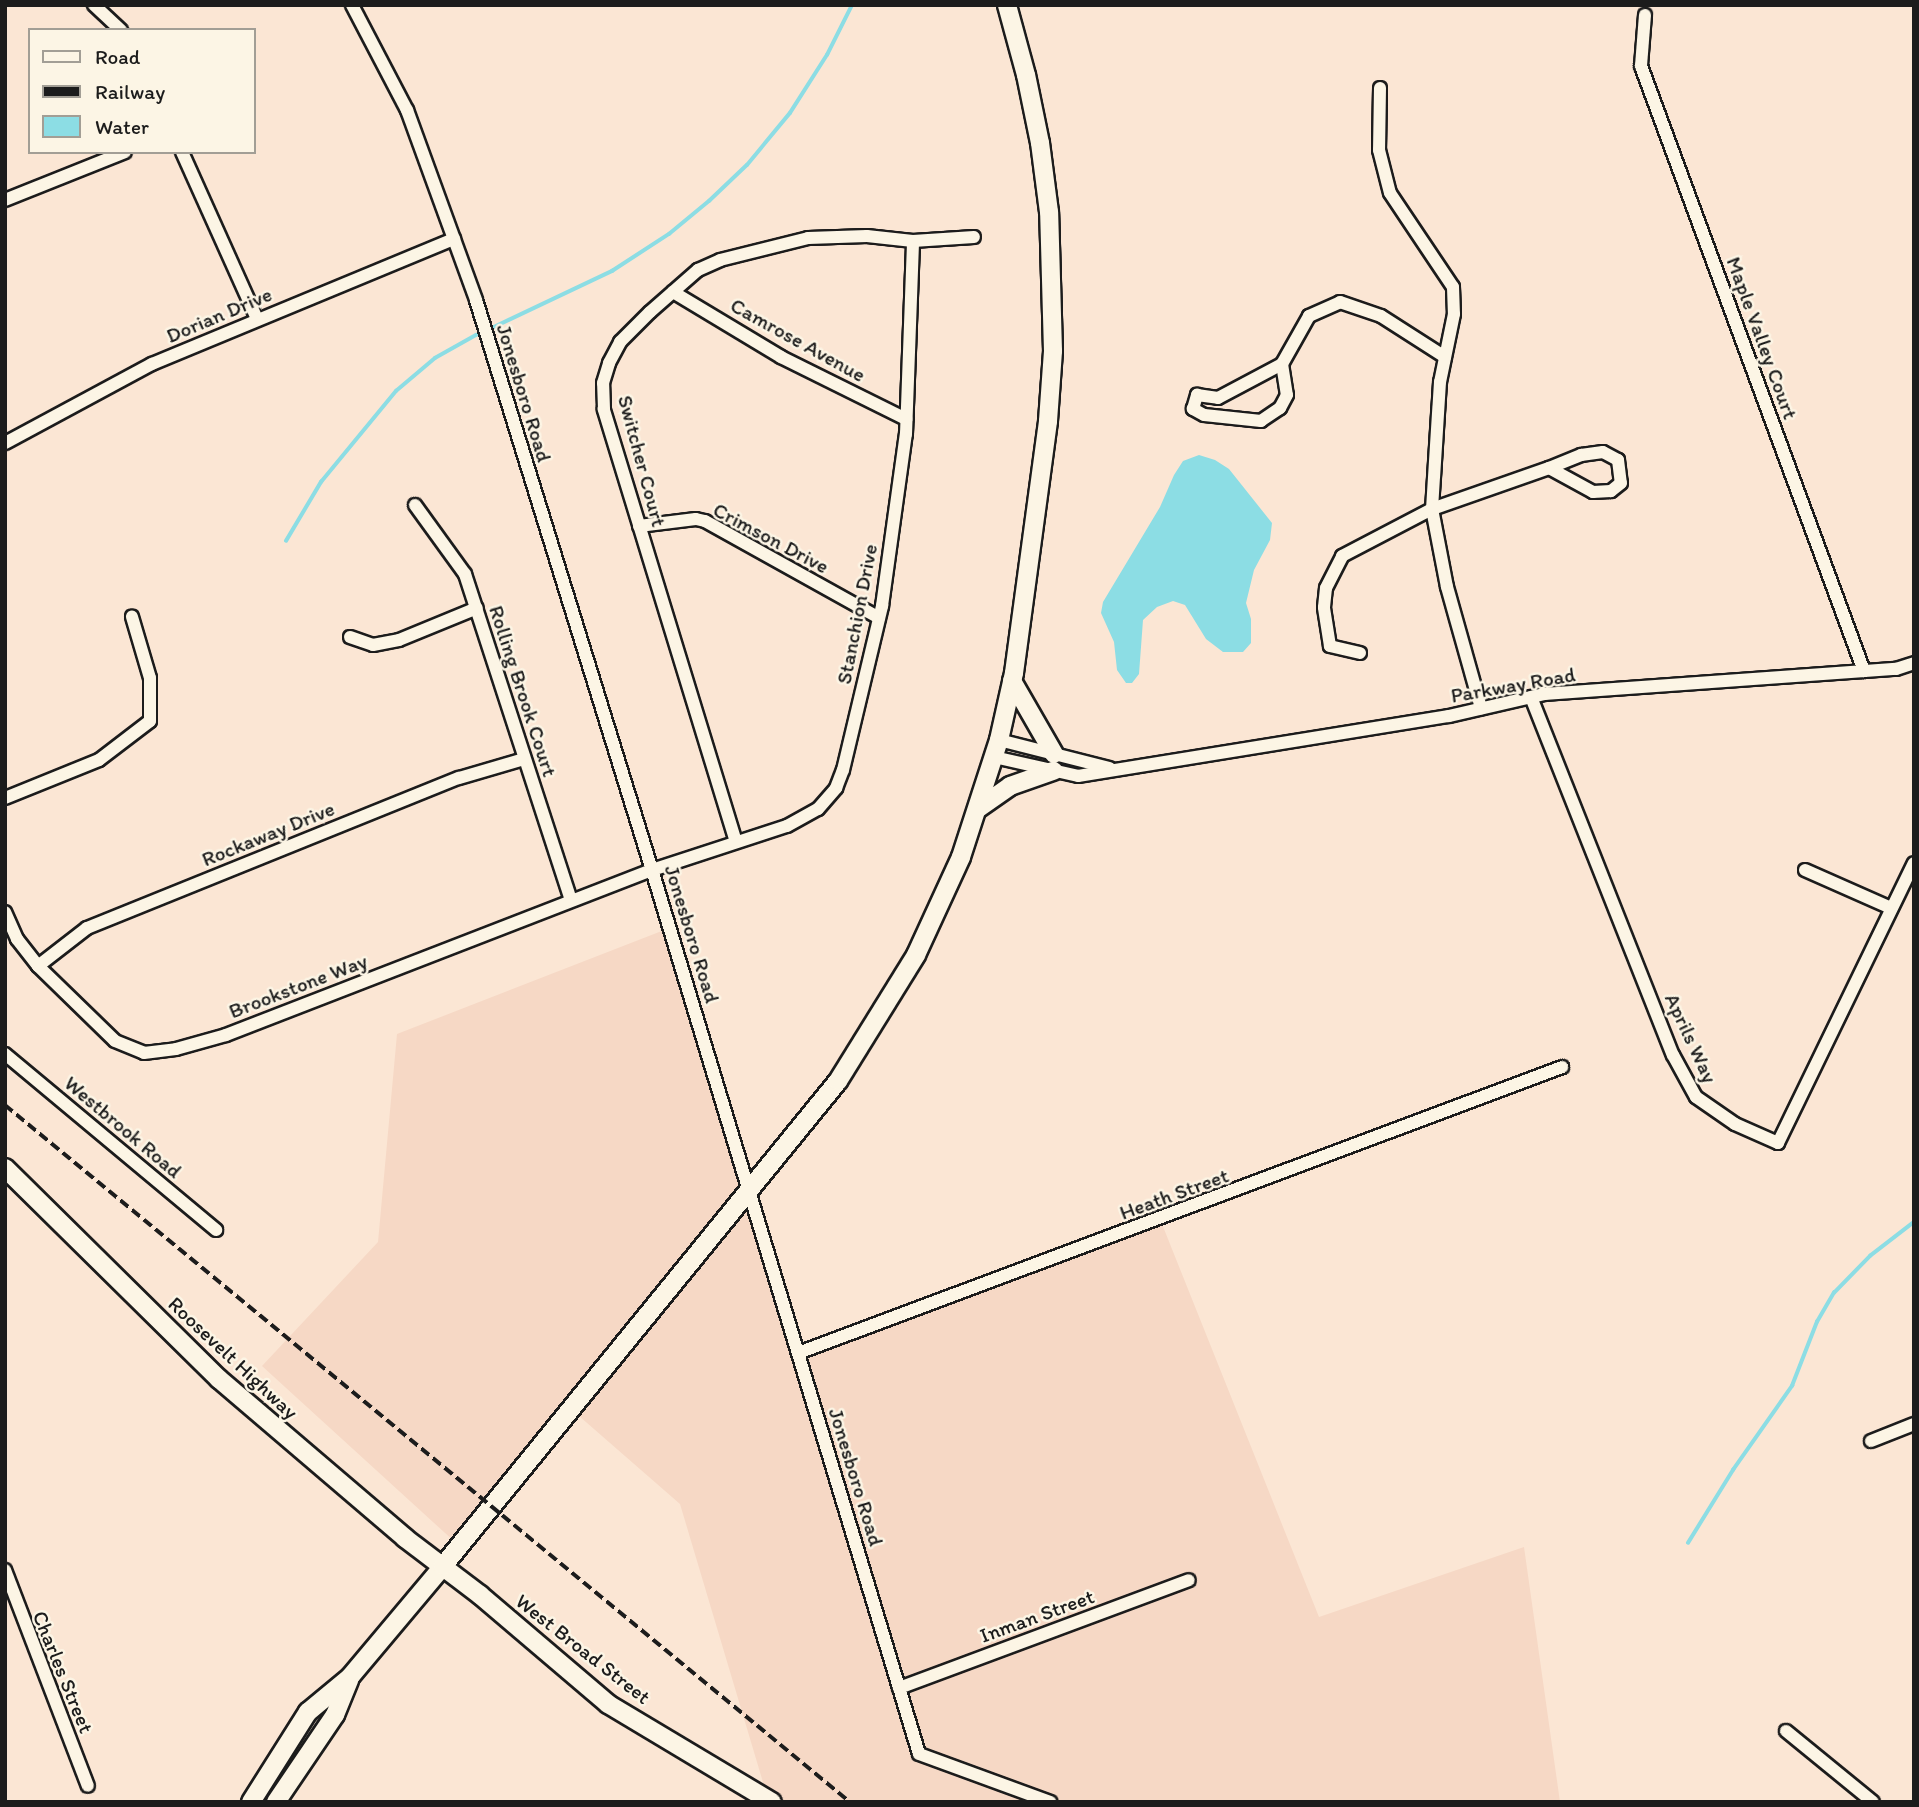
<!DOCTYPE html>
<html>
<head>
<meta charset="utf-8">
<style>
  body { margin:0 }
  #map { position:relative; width:1919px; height:1807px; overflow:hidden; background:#fbe6d4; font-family:Itim,sans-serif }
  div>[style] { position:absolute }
  .built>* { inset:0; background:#f6d8c5 }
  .water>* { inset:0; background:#8cdde4 }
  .stream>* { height:3.5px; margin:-1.75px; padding:0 1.75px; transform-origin:1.75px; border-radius:1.75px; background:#8cdde4 }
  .roads { filter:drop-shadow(2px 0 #1c1c1c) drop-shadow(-2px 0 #1c1c1c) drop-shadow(0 2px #1c1c1c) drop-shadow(0 -2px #1c1c1c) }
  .minor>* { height:12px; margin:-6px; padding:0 6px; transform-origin:6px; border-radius:6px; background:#fcf5e5 }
  .primary>* { height:18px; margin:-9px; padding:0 9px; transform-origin:9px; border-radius:9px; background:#fcf5e5 }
  .rail>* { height:3.5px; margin-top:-1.75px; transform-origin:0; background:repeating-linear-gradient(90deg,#1c1c1c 0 10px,transparent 0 15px) }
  span { translate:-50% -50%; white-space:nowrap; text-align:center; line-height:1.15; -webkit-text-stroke:5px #fcf5e5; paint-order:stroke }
  .street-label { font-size:21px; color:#1c1c1c }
  .frame { position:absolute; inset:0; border:7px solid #1c1c1c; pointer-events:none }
  .legend { position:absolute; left:28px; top:28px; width:228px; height:126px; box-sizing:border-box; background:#fcf5e5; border:2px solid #a29e95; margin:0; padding:9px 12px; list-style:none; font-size:21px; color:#1c1c1c }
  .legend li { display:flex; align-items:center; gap:14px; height:35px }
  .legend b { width:35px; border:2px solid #a29e95 }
</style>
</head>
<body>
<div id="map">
  <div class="built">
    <i style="clip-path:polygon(672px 927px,799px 1344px,1158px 1214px,1319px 1617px,1524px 1547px,1560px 1802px,766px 1802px,768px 1799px,680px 1504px,571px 1409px,456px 1543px,262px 1366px,378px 1242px,397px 1034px)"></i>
  </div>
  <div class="water">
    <i style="clip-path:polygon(1199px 455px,1215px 460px,1229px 469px,1272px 523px,1270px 540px,1254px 570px,1246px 603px,1251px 619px,1251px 643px,1243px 652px,1223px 652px,1206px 639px,1185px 605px,1173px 601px,1157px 607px,1143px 620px,1139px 674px,1132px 683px,1126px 683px,1117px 670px,1114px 642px,1101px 613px,1103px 602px,1160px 507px,1174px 475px,1183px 461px)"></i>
  </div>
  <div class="stream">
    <i style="left:494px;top:327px;width:131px;rotate:-25.4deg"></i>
    <i style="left:612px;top:271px;width:68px;rotate:-33deg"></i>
    <i style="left:669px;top:234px;width:52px;rotate:-39.5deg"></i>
    <i style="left:709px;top:201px;width:52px;rotate:-43.5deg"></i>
    <i style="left:747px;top:165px;width:67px;rotate:-50.4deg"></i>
    <i style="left:790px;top:113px;width:69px;rotate:-57.5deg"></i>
    <i style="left:827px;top:55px;width:56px;rotate:-63.4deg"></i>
    <i style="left:286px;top:541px;width:69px;rotate:-59.3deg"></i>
    <i style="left:321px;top:482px;width:118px;rotate:-50.5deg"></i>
    <i style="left:396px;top:391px;width:51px;rotate:-40.2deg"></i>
    <i style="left:435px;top:358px;width:47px;rotate:-29.3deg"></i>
    <i style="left:1688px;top:1543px;width:86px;rotate:-58.3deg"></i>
    <i style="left:1733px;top:1470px;width:103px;rotate:-54.9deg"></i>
    <i style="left:1792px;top:1386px;width:69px;rotate:-68.7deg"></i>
    <i style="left:1817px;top:1322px;width:34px;rotate:-60deg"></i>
    <i style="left:1834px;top:1293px;width:52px;rotate:-45.8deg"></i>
    <i style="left:1870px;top:1256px;width:56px;rotate:-37.7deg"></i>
  </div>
  <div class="roads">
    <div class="minor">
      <i style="left:94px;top:5px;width:37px;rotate:43deg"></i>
      <i style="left:352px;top:5px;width:119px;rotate:62.4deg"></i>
      <i style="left:407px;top:110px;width:202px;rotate:70deg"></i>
      <i style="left:476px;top:300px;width:597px;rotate:72.84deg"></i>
      <i style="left:652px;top:870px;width:923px;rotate:73.19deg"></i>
      <i style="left:919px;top:1754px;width:140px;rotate:20.1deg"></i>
      <i style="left:1645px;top:15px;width:51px;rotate:94.5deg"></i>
      <i style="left:1641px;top:66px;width:645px;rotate:69.77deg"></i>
      <i style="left:1380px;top:88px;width:62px;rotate:90.9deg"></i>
      <i style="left:1379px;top:150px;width:44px;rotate:75.7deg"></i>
      <i style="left:1390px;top:193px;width:113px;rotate:56.2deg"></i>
      <i style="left:1453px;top:287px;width:27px;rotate:88deg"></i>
      <i style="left:1454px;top:314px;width:69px;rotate:101.6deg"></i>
      <i style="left:1440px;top:382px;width:127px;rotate:93.6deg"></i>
      <i style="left:1432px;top:509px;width:79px;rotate:79.1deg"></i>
      <i style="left:1447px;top:587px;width:126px;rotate:74.3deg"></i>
      <i style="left:182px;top:152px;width:183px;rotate:65.8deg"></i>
      <i style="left:5px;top:200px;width:129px;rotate:-21.8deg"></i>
      <i style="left:673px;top:292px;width:126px;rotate:31deg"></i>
      <i style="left:781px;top:357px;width:140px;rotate:26.4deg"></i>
      <i style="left:1282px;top:364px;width:31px;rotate:81deg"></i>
      <i style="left:1287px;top:395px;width:15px;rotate:118deg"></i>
      <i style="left:1280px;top:408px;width:23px;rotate:146deg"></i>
      <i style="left:1261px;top:421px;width:57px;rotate:-174deg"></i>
      <i style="left:1204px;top:415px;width:13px;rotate:-151deg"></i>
      <i style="left:1193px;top:409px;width:15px;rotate:-74deg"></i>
      <i style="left:1197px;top:395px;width:21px;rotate:8deg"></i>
      <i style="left:1218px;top:398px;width:72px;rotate:-28deg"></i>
      <i style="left:1282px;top:364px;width:55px;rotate:-60.6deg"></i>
      <i style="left:1309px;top:316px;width:34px;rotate:-24deg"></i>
      <i style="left:1340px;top:302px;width:43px;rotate:18.9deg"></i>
      <i style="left:1381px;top:316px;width:76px;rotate:32.6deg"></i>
      <i style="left:5px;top:443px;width:167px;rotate:-28.3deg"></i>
      <i style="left:152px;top:364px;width:327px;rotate:-22.5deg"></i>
      <i style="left:1603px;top:452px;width:17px;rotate:28deg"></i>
      <i style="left:1618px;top:460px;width:23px;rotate:83deg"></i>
      <i style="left:1621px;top:483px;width:13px;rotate:141deg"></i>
      <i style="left:1611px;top:491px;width:18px;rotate:177deg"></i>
      <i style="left:1593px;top:492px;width:50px;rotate:-151.4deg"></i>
      <i style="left:1549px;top:468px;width:35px;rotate:-22deg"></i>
      <i style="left:1581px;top:455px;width:22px;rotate:-8deg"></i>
      <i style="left:415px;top:505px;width:85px;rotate:54.1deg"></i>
      <i style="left:465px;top:574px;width:343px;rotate:72deg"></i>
      <i style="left:639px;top:526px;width:57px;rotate:-7deg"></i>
      <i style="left:696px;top:519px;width:9px;rotate:13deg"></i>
      <i style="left:705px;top:521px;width:199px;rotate:29.1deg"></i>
      <i style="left:350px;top:637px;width:24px;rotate:19deg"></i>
      <i style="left:373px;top:645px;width:26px;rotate:-11deg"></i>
      <i style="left:399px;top:640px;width:84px;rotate:-22.3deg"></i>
      <i style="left:1360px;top:653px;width:31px;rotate:-167deg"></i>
      <i style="left:1330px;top:646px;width:39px;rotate:-99deg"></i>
      <i style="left:1324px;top:607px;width:19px;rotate:-84deg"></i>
      <i style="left:1326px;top:588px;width:36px;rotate:-63deg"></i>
      <i style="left:1342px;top:556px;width:102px;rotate:-27.6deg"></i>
      <i style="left:1432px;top:509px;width:124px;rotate:-19.3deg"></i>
      <i style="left:1531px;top:697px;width:385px;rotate:68.4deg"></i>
      <i style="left:1673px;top:1055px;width:48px;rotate:61.3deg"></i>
      <i style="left:1696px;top:1097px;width:47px;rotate:34.7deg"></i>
      <i style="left:1735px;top:1124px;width:47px;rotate:23.8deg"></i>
      <i style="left:1778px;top:1143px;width:311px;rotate:-64.1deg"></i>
      <i style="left:999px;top:740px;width:114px;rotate:14.2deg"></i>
      <i style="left:994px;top:757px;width:86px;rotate:12.7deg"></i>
      <i style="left:1078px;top:776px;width:376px;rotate:-9.2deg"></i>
      <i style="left:1449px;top:716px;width:98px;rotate:-13deg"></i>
      <i style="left:1544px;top:694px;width:353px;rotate:-4.1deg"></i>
      <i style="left:1896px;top:669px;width:19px;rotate:-18deg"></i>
      <i style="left:5px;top:798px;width:101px;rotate:-22deg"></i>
      <i style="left:99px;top:760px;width:64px;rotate:-37.4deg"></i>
      <i style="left:150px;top:721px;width:43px;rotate:-90deg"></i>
      <i style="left:150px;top:678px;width:64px;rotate:-106.4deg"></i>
      <i style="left:736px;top:842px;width:453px;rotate:-107deg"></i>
      <i style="left:604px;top:409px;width:26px;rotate:-92deg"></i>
      <i style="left:603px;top:383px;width:21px;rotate:-73deg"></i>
      <i style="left:609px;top:363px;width:24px;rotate:-62deg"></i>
      <i style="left:620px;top:342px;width:42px;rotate:-45deg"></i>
      <i style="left:650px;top:312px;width:64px;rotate:-41.2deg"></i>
      <i style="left:698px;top:270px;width:24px;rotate:-24deg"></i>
      <i style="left:720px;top:260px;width:91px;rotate:-14deg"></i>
      <i style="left:808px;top:238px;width:59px;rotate:-1.9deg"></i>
      <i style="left:867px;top:236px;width:46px;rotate:6.2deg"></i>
      <i style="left:913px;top:241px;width:61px;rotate:-3.8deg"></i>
      <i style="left:1805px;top:870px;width:94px;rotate:23.8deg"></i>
      <i style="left:5px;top:912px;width:30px;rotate:66deg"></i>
      <i style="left:17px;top:939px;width:34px;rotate:52deg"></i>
      <i style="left:38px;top:966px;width:107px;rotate:44.2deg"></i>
      <i style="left:115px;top:1041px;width:31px;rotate:22deg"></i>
      <i style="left:144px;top:1053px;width:32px;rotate:-7deg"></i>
      <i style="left:176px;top:1049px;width:52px;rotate:-15.6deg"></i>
      <i style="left:226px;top:1035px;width:457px;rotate:-21.2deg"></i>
      <i style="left:652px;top:870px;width:142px;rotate:-18.1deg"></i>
      <i style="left:787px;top:826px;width:35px;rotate:-29deg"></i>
      <i style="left:818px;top:809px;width:28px;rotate:-49deg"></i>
      <i style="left:836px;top:788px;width:19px;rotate:-69deg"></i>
      <i style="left:843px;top:770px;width:169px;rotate:-76.6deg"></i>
      <i style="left:882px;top:606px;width:174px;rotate:-82.1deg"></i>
      <i style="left:906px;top:434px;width:193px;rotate:-87.9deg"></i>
      <i style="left:38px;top:966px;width:62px;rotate:-37.8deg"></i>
      <i style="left:87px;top:928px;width:401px;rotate:-22deg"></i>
      <i style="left:459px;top:778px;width:68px;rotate:-16.3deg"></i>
      <i style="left:5px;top:1054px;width:275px;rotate:39.8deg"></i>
      <i style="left:798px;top:1353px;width:816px;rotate:-20.52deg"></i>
      <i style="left:1871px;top:1441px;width:46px;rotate:-21.6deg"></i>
      <i style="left:5px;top:1570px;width:231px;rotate:69deg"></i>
      <i style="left:899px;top:1688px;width:309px;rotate:-20.4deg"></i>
      <i style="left:1786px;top:1731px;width:112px;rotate:39.2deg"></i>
    </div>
    <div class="primary">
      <i style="left:1012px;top:681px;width:84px;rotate:60.1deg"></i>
      <i style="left:979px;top:808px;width:38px;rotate:-35deg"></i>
      <i style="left:1010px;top:786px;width:46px;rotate:-19.2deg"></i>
      <i style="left:5px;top:1168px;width:301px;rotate:44.6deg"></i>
      <i style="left:219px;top:1379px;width:245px;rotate:40.5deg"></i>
      <i style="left:405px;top:1538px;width:94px;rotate:37.2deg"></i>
      <i style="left:480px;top:1595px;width:168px;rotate:40.4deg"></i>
      <i style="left:608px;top:1704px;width:191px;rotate:30.9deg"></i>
      <i style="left:251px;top:1802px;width:107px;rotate:-57.7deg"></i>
      <i style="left:308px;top:1712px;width:55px;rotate:-39.8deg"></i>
      <i style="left:350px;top:1677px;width:145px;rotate:-50deg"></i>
      <i style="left:443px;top:1566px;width:625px;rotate:-50.84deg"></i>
      <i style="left:838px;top:1081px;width:148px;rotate:-58.2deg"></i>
      <i style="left:916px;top:955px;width:108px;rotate:-65.3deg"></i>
      <i style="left:961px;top:857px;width:123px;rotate:-72deg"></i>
      <i style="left:999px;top:740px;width:69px;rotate:-77.4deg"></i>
      <i style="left:1014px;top:673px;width:254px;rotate:-82.3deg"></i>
      <i style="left:1048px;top:421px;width:70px;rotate:-85.9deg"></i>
      <i style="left:1053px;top:351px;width:139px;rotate:-91.6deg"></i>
      <i style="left:1049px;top:212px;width:70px;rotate:-97.4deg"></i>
      <i style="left:1040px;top:143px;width:69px;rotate:-101.6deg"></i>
      <i style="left:1026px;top:75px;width:73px;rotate:-105.2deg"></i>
      <i style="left:276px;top:1802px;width:105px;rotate:-55.9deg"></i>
      <i style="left:335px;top:1715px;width:38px;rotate:-68deg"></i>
    </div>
  </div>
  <div class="rail">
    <i style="left:5px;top:1105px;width:1095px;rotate:39.52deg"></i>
  </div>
  <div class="street-label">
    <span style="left:219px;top:315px;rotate:-23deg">Dorian Drive</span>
    <span style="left:1762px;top:338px;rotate:70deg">Maple Valley Court</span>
    <span style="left:798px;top:340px;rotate:29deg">Camrose Avenue</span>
    <span style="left:524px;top:393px;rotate:73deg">Jonesboro Road</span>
    <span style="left:642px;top:461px;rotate:75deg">Switcher Court</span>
    <span style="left:771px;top:538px;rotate:28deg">Crimson Drive</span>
    <span style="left:857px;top:614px;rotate:-79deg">Stanchion Drive</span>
    <span style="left:1513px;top:685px;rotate:-10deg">Parkway Road</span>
    <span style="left:523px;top:691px;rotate:72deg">Rolling Brook Court</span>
    <span style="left:268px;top:834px;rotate:-22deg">Rockaway Drive</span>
    <span style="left:692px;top:934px;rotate:73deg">Jonesboro Road</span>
    <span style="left:298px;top:986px;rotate:-21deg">Brookstone Way</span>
    <span style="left:1691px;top:1038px;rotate:65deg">Aprils Way</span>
    <span style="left:123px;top:1127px;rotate:40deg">Westbrook Road</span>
    <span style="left:1174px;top:1194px;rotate:-20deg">Heath Street</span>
    <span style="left:233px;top:1358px;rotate:43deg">Roosevelt Highway</span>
    <span style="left:856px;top:1477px;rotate:73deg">Jonesboro Road</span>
    <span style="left:1037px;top:1616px;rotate:-20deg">Inman Street</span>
    <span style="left:583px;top:1649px;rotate:38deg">West Broad Street</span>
    <span style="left:63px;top:1672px;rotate:68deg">Charles Street</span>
  </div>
  <div class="frame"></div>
  <ul class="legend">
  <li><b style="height:9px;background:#fcf5e5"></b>Road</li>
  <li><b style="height:9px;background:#1c1c1c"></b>Railway</li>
  <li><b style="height:19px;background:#8cdde4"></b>Water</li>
  </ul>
</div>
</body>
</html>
